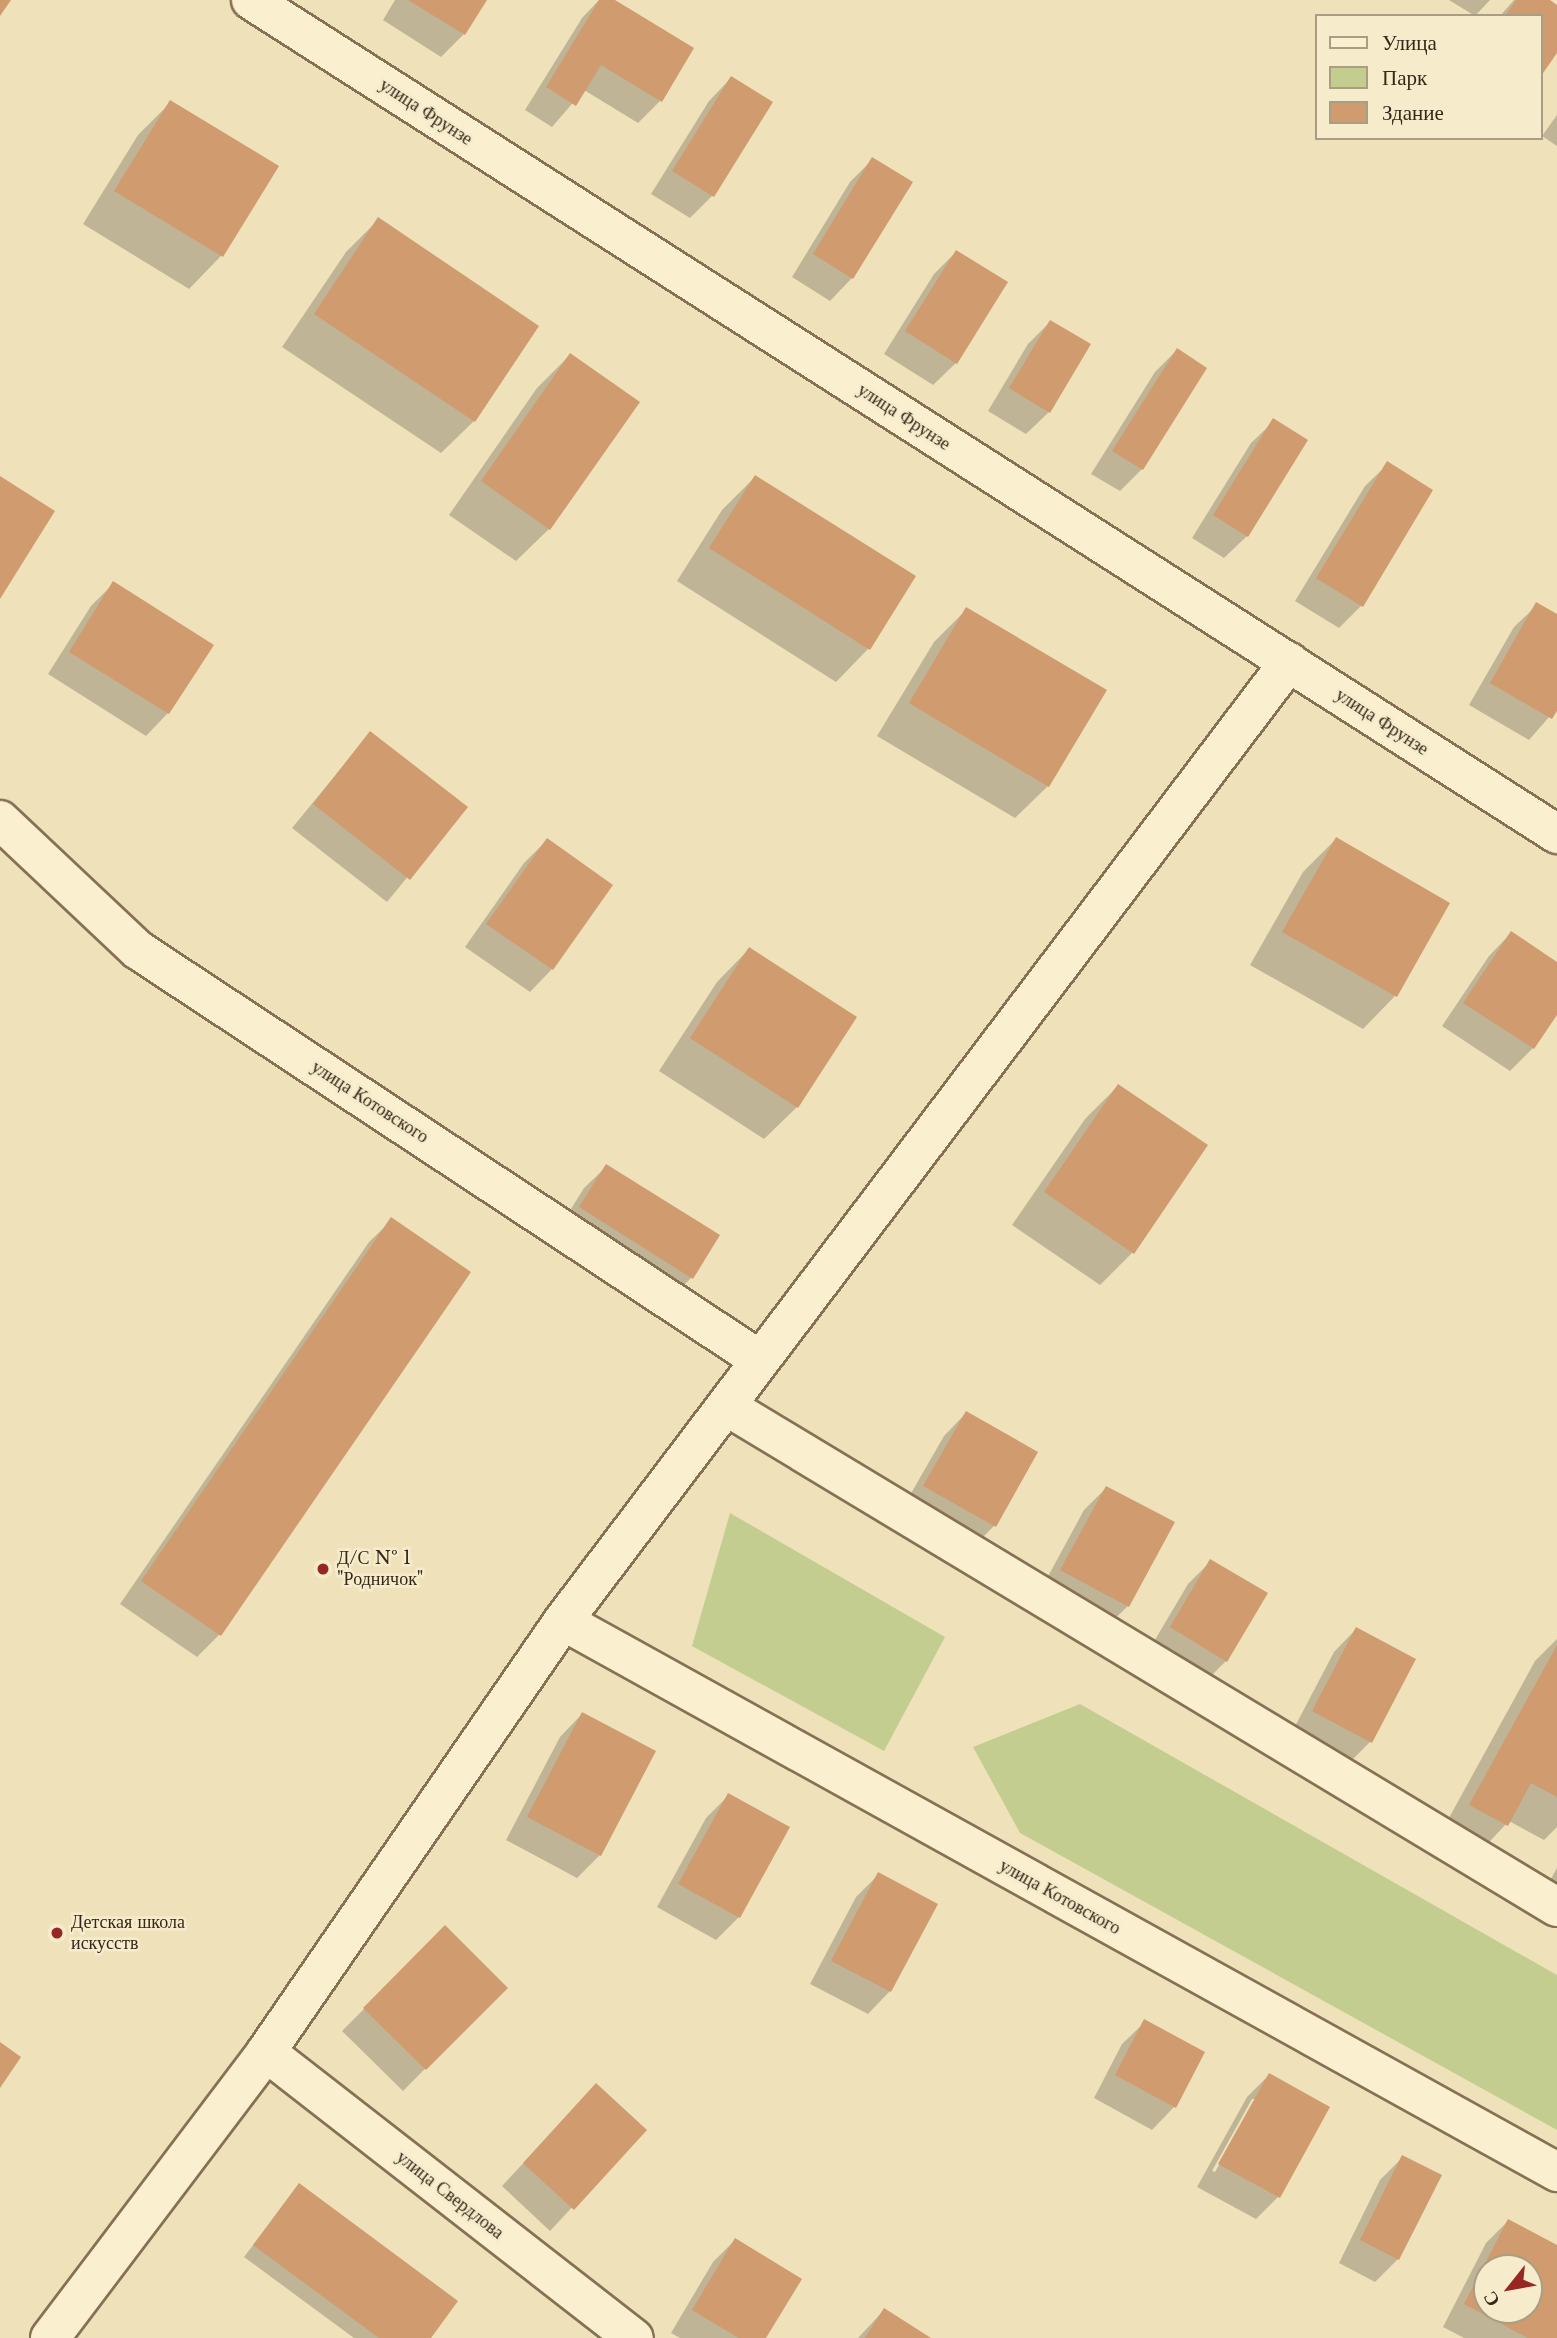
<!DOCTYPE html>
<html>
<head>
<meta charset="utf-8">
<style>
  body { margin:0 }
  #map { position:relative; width:1557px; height:2338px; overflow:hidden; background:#efe2bb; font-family:"Libre Baskerville",serif }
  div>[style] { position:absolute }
  .green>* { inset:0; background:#c3cd8f }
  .shadow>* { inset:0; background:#0003 }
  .building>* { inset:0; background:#cf9b6f }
  .roads { filter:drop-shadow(2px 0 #867155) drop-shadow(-2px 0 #867155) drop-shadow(0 2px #867155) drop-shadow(0 -2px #867155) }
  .minor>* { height:38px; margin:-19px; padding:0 19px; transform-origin:19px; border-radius:19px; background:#faefce }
  .dots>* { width:19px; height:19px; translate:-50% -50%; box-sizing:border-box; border:4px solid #f6eccb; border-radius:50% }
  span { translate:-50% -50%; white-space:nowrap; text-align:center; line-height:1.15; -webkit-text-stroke:5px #f6eccb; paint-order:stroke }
  .street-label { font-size:18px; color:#35281a }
  .poi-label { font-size:18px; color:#35281a }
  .left { translate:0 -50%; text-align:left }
  .legend { position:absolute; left:1315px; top:14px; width:228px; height:126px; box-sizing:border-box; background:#f6eccb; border:2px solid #a99e84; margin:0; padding:9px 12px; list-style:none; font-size:21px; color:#35281a }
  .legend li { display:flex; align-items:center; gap:14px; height:35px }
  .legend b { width:35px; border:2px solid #a99e84 }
  .north { position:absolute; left:1473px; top:2254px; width:70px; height:70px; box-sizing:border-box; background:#f6eccb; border:2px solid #a99e84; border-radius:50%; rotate:239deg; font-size:19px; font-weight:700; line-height:28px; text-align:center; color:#35281a }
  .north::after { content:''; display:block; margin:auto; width:24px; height:32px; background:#972723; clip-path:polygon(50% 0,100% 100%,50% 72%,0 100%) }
</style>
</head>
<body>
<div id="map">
  <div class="green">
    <i style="clip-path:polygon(730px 1513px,945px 1637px,884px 1751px,692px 1646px)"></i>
    <i style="clip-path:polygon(1080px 1704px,1557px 1975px,1557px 2130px,1020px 1833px,973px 1747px)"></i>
  </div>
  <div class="shadow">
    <i style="clip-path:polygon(395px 0,485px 0,464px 34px,441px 57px,383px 20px)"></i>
    <i style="clip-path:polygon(599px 0,611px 0,660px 101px,638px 123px,584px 90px,552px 127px,525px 110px,582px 18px)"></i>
    <i style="clip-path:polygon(1449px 0,1490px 0,1475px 16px)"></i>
    <i style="clip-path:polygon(1514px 0,1547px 0,1557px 7px,1557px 49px,1541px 16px,1500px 16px)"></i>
    <i style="clip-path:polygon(731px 78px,771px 103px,712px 196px,690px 218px,651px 194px,709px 101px)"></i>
    <i style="clip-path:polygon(171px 102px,276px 166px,221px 256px,189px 289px,83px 224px,138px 135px)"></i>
    <i style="clip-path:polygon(1557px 115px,1557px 146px,1542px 136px)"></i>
    <i style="clip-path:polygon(873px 159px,852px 278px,830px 301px,792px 277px,850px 182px)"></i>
    <i style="clip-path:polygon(378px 220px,474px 421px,441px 453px,282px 347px,346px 252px)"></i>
    <i style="clip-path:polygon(956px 252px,956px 363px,933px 385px,884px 354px,934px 274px)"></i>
    <i style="clip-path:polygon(1050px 322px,1049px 412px,1026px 434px,988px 411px,1028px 344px)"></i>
    <i style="clip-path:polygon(1177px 350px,1142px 469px,1120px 491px,1091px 474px,1155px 372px)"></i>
    <i style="clip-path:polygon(570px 355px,549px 529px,516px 561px,449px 515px,537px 388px)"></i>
    <i style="clip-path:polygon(1274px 421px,1247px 536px,1224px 558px,1192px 538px,1251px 443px)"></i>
    <i style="clip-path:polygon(1388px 464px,1361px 606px,1339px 628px,1295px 601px,1365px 486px)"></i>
    <i style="clip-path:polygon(755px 477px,914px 576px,868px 649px,836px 682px,677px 581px,722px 510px)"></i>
    <i style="clip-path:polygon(113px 584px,211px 645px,168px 713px,146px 736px,48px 674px,91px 606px)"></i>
    <i style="clip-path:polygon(1537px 605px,1557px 617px,1557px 708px,1529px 740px,1469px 705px,1514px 627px)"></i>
    <i style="clip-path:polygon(967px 609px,1048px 786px,1015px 818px,877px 736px,934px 642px)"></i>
    <i style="clip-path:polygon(370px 733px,465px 807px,387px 902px,292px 828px)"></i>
    <i style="clip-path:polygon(1336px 839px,1395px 996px,1363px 1029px,1250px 965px,1303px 872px)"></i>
    <i style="clip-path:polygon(547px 840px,552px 969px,530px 992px,465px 947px,524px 863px)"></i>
    <i style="clip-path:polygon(1511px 933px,1557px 964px,1557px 1012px,1533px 1048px,1510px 1071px,1442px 1026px,1489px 956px)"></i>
    <i style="clip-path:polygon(749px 949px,797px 1107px,764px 1139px,659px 1071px,717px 982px)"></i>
    <i style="clip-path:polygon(1118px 1086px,1132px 1253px,1100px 1285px,1012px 1225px,1085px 1119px)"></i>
    <i style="clip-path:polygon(607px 1166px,692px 1277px,669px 1300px,558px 1230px,584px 1188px)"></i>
    <i style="clip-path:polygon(392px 1220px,469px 1273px,219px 1635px,197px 1657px,120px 1604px,369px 1242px)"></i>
    <i style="clip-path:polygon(966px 1413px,994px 1526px,972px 1548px,902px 1509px,944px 1436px)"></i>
    <i style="clip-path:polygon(1106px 1488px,1128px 1606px,1105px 1628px,1039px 1593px,1084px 1510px)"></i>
    <i style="clip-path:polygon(1211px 1561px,1226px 1661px,1204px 1683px,1149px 1650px,1188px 1584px)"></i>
    <i style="clip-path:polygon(1356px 1629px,1370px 1742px,1348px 1764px,1291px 1734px,1334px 1652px)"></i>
    <i style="clip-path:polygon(1557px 1639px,1557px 1827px,1544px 1840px,1509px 1821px,1474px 1858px,1438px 1838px,1535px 1661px)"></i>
    <i style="clip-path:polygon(582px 1714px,600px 1855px,577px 1878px,506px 1840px,560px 1737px)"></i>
    <i style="clip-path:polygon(729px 1795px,788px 1828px,739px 1917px,716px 1940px,657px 1907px,706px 1818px)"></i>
    <i style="clip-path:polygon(1557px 1868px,1557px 1889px,1548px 1884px)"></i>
    <i style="clip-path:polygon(879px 1874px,890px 1991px,868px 2014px,810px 1984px,856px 1897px)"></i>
    <i style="clip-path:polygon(445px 1928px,505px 1988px,403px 2091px,342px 2031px)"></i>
    <i style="clip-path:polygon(1145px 2022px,1203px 2053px,1174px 2107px,1152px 2130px,1094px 2098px,1122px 2044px)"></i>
    <i style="clip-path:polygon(evenodd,1269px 2075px,1278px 2197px,1256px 2219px,1197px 2187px,1247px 2097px,1269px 2075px,1252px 2099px,1256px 2099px,1215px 2172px,1212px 2171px,1252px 2099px)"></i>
    <i style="clip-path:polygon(596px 2085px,644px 2130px,550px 2231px,502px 2186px)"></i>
    <i style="clip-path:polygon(1403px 2157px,1398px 2259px,1375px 2282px,1339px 2263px,1380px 2180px)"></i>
    <i style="clip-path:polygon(299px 2185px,428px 2338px,354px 2338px,244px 2257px)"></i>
    <i style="clip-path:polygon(evenodd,1508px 2221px,1557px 2247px,1557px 2338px,1464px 2338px,1443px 2327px,1486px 2243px,1508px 2221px,1487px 2268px,1529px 2268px,1529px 2310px,1487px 2310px,1487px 2268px)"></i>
    <i style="clip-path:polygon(735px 2240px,764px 2338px,680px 2338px,671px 2333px,713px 2262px)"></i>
    <i style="clip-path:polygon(884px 2310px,928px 2338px,858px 2338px)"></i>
  </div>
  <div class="building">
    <i style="clip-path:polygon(0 0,11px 0,0 16px)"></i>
    <i style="clip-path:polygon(408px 0,487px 0,465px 35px)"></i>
    <i style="clip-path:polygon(599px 0,615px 0,694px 48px,662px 102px,601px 65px,576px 106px,546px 87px)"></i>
    <i style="clip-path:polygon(1516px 0,1550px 0,1557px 5px,1557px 53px,1541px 76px,1541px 16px,1505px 16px)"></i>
    <i style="clip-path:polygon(731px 76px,773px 102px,714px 197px,672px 171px)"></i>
    <i style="clip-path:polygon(170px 100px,279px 166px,223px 257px,114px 191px)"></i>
    <i style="clip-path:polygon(872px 157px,913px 182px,853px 279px,813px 254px)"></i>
    <i style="clip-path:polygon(378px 217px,539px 326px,475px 422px,314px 314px)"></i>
    <i style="clip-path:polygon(956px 250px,1008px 282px,957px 364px,905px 331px)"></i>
    <i style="clip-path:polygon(1050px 320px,1091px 344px,1050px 413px,1009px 388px)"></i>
    <i style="clip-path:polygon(1177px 348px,1207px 368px,1143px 470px,1112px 451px)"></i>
    <i style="clip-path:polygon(570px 353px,640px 402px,550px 530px,481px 481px)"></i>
    <i style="clip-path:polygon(1273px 418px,1308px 440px,1248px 537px,1213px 515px)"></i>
    <i style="clip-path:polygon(1387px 461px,1433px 490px,1363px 607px,1316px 578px)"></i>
    <i style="clip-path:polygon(755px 475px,916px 576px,870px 650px,709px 548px)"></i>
    <i style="clip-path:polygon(0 476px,55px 511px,0 599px)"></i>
    <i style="clip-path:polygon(113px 581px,214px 645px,169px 714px,69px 652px)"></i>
    <i style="clip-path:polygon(1536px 602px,1557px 614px,1557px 711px,1552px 719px,1490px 683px)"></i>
    <i style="clip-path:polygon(966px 607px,1107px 690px,1049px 787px,909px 703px)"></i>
    <i style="clip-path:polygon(370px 731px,468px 807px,410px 880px,313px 804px)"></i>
    <i style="clip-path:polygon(1336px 837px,1450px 903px,1397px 997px,1282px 932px)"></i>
    <i style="clip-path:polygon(547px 838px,613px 885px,553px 970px,486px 924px)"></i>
    <i style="clip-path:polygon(1511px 931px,1557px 962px,1557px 1015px,1534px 1049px,1463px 1003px)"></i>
    <i style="clip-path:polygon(749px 947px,857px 1017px,798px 1108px,690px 1038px)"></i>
    <i style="clip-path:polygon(1118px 1084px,1208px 1145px,1134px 1254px,1044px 1192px)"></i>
    <i style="clip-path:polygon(606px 1164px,720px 1235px,693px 1279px,579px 1207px)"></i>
    <i style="clip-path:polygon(391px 1217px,471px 1272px,221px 1636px,141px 1581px)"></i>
    <i style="clip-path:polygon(966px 1411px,1038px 1452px,996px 1527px,923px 1486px)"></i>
    <i style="clip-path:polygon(1106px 1486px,1175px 1522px,1129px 1607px,1060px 1570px)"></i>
    <i style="clip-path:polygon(1210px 1559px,1268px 1593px,1227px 1662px,1170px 1627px)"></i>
    <i style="clip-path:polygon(1356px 1627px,1416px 1659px,1372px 1743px,1312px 1711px)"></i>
    <i style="clip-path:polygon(1557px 1645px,1557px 1797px,1531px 1783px,1508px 1826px,1469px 1805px)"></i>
    <i style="clip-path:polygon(582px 1712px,656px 1751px,601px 1856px,527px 1817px)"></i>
    <i style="clip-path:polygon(728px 1793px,790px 1827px,740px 1918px,678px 1884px)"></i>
    <i style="clip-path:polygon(878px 1872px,938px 1904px,891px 1992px,831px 1961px)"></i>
    <i style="clip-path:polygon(445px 1925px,508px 1988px,426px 2070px,363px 2008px)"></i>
    <i style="clip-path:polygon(1144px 2019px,1205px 2052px,1176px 2108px,1115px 2075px)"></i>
    <i style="clip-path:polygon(0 2042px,21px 2057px,0 2088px)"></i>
    <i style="clip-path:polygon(1269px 2073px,1330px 2107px,1280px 2198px,1218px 2164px)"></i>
    <i style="clip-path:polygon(596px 2083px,647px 2130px,574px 2210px,523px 2163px)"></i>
    <i style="clip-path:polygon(1402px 2155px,1442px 2175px,1399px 2260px,1360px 2240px)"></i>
    <i style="clip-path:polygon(299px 2183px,458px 2301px,431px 2338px,379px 2338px,253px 2245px)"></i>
    <i style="clip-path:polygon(evenodd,1508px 2219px,1557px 2245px,1557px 2338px,1528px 2338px,1464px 2304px,1508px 2219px,1487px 2268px,1529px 2268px,1529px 2310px,1487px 2310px,1487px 2268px)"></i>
    <i style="clip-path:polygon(735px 2238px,802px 2279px,766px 2338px,739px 2338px,692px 2310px)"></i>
    <i style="clip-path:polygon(884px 2308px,931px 2338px,865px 2338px)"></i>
  </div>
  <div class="roads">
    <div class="minor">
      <i style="left:251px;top:0;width:1550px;rotate:32.56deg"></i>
      <i style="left:0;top:820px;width:190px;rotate:43.3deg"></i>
      <i style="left:138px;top:950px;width:745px;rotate:33.39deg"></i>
      <i style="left:726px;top:1406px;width:970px;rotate:31.09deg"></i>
      <i style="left:563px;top:1621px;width:1137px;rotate:29deg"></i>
      <i style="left:266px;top:2052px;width:466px;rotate:37.9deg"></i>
      <i style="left:50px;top:2338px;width:358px;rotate:-52.9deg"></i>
      <i style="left:266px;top:2052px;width:523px;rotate:-55.43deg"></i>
      <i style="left:563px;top:1621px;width:1203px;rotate:-52.87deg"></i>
    </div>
  </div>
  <div class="dots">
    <i style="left:323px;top:1569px;background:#972723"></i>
    <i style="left:57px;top:1933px;background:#972723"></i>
  </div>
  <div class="street-label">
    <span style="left:426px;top:112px;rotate:33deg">улица Фрунзе</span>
    <span style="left:904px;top:417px;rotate:33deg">улица Фрунзе</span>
    <span style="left:1382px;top:722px;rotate:33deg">улица Фрунзе</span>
    <span style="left:370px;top:1102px;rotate:33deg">улица Котовского</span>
    <span style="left:1060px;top:1897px;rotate:29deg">улица Котовского</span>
    <span style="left:450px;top:2195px;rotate:38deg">улица Свердлова</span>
  </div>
  <div class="poi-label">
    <span class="left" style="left:337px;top:1569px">Д/С № 1<br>"Родничок"</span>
    <span class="left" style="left:71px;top:1933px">Детская школа<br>искусств</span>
  </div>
  <ul class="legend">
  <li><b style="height:9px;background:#faefce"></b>Улица</li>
  <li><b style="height:19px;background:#c3cd8f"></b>Парк</li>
  <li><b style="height:19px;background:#cf9b6f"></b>Здание</li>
  </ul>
  <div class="north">С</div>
</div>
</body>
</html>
